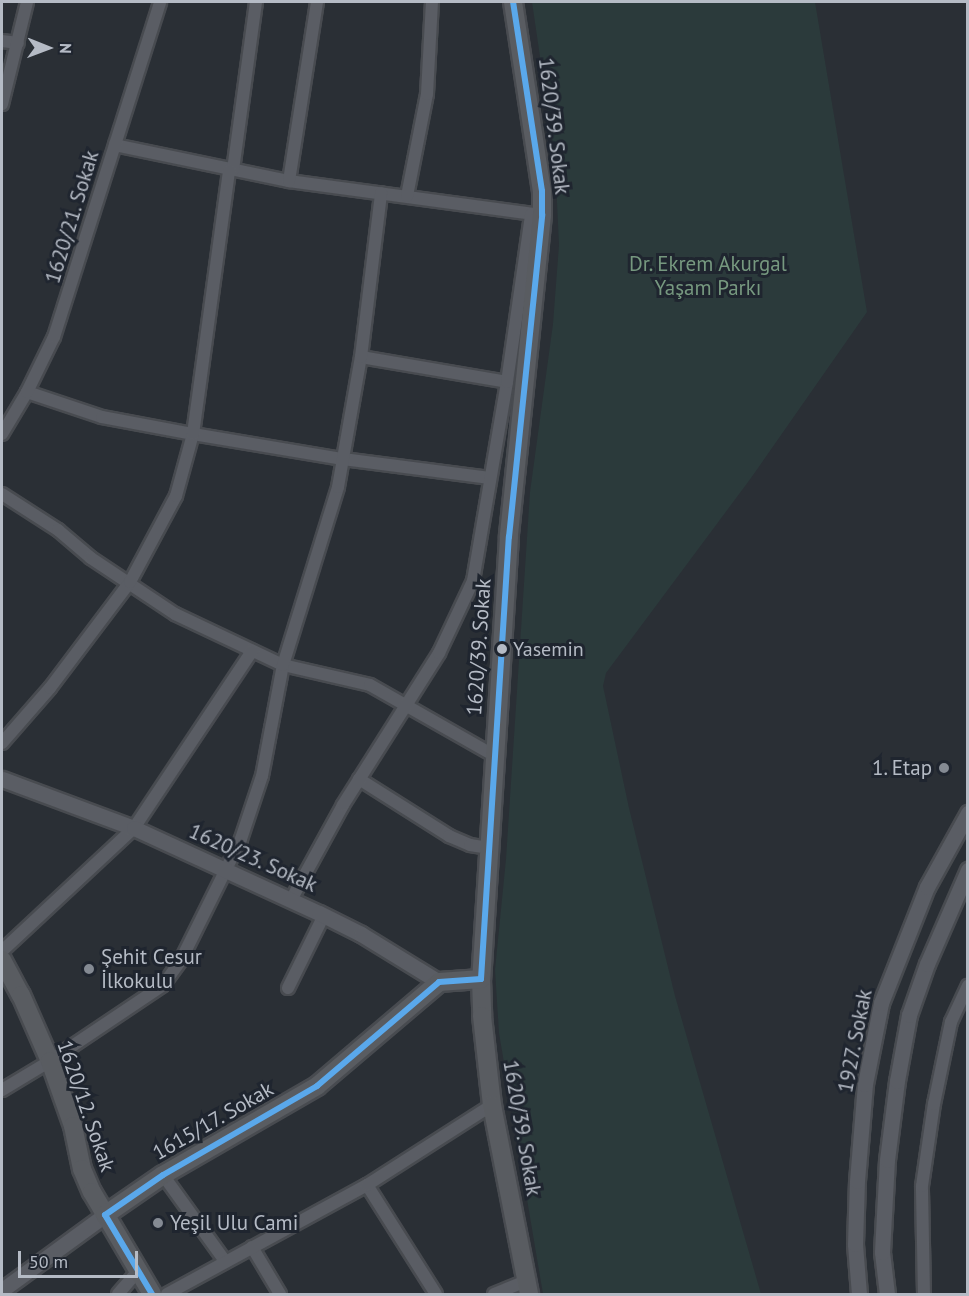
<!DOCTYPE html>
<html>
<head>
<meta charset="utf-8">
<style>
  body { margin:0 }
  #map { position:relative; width:969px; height:1296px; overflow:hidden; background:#2a2f35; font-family:"PT Sans",sans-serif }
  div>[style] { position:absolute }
  .green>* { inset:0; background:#2b3a3b }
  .roads { filter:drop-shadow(2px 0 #484b50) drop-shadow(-2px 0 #484b50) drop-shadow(0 2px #484b50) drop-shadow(0 -2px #484b50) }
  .minor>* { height:12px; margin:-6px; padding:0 6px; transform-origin:6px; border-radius:6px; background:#5a5d64 }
  .tertiary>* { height:15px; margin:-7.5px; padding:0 7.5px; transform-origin:7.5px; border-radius:7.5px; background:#5a5d64 }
  .secondary>* { height:18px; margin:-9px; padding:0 9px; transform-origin:9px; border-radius:9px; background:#595c61 }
  .bus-1>* { height:6px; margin:-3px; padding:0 3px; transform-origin:3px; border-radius:3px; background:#5aa8eb }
  .dots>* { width:16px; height:16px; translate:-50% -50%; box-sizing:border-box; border:3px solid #1f252f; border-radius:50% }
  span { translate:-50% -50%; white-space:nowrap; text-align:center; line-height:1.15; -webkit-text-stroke:6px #1f252f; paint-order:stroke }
  .bus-label { font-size:20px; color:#b5bbc5 }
  .left { translate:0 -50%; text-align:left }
  .street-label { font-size:21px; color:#b5bbc5 }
  .park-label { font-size:21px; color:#76987f }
  .poi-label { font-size:21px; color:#b5bbc5 }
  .right { translate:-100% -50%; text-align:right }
  .frame { position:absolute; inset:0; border:3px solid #b5bbc5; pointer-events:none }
  .north { position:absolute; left:18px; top:18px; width:60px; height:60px; -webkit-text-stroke:4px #1f252f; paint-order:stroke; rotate:91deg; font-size:16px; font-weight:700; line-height:24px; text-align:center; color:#b5bbc5 }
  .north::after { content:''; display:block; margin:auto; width:21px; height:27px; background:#b5bbc5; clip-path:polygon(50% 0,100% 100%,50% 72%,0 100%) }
  .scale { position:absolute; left:18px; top:1251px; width:120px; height:27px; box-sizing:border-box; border:3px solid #b5bbc5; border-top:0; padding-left:8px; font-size:18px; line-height:21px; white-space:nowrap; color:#b5bbc5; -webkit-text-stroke:4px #1f252f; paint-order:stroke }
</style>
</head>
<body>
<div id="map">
  <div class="green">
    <i style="clip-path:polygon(532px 2px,815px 2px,867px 312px,751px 478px,606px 673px,603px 686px,629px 808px,675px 996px,761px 1294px,543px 1294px,499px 1033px,495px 970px,506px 859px,530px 492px,553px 324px,559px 245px,555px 159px)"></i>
  </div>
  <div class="roads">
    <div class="minor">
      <i style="left:2px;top:41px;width:16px;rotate:7deg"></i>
      <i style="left:2px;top:104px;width:105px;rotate:-76.2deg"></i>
      <i style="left:115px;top:145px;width:178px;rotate:11.7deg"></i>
      <i style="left:289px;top:181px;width:252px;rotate:7.7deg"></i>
      <i style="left:233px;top:170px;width:170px;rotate:-82.2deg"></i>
      <i style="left:289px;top:181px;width:181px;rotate:-81.1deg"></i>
      <i style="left:407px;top:196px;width:104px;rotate:-78.9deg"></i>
      <i style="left:427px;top:94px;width:92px;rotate:-86.9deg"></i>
      <i style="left:361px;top:357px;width:148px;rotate:9.7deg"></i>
      <i style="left:27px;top:392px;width:79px;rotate:18.4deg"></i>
      <i style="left:102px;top:417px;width:93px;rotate:10.6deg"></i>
      <i style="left:193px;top:434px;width:152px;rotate:9.5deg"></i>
      <i style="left:343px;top:459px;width:148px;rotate:7.4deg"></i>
      <i style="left:2px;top:434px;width:49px;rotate:-59.2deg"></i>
      <i style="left:27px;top:392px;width:61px;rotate:-63.9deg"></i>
      <i style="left:54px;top:337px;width:351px;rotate:-72.4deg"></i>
      <i style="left:2px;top:494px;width:67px;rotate:32.7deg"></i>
      <i style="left:58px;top:530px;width:43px;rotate:40.3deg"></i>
      <i style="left:91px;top:558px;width:101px;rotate:33.7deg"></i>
      <i style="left:175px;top:614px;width:119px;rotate:25.3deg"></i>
      <i style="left:283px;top:665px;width:89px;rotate:12.9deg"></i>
      <i style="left:370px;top:685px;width:144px;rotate:29.6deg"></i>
      <i style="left:2px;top:743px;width:73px;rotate:-48.9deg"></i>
      <i style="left:50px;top:688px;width:133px;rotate:-53deg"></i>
      <i style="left:130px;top:582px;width:98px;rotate:-61.9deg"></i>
      <i style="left:176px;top:496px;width:64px;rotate:-74.7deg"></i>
      <i style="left:193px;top:434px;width:266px;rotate:-82.2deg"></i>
      <i style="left:359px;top:779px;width:107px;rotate:32.3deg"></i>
      <i style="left:449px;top:836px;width:23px;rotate:23deg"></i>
      <i style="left:470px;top:845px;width:19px;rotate:9deg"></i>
      <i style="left:291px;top:900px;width:108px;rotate:-61.3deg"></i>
      <i style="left:343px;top:805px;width:180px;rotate:-57.7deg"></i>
      <i style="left:439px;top:653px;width:80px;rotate:-64.7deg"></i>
      <i style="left:473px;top:581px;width:202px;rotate:-80.3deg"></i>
      <i style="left:507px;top:382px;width:169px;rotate:-81.8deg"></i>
      <i style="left:2px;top:951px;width:180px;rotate:-43deg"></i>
      <i style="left:134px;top:828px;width:213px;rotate:-56.3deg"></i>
      <i style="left:288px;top:988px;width:81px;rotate:-63.7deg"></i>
      <i style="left:2px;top:1090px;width:56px;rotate:-31.1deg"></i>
      <i style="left:50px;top:1061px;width:136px;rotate:-33.9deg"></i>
      <i style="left:163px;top:985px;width:31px;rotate:-54deg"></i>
      <i style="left:181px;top:960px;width:135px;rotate:-63.6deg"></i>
      <i style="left:241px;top:839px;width:66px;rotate:-71.6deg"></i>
      <i style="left:262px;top:776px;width:113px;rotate:-79.3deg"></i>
      <i style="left:283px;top:665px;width:186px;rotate:-72.8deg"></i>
      <i style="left:338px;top:487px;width:132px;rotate:-80deg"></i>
      <i style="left:361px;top:357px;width:165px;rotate:-83deg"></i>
      <i style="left:163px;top:1175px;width:106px;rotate:54.2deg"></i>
      <i style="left:367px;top:1185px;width:129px;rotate:57.7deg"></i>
      <i style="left:252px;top:1247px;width:55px;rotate:59.2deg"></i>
      <i style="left:118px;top:1294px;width:30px;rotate:-49deg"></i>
      <i style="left:167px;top:1294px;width:228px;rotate:-28.6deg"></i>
      <i style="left:367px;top:1185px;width:148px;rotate:-32.6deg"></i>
      <i style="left:494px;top:1294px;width:35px;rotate:-22deg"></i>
      <i style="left:924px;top:1294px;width:108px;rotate:-91.1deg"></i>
      <i style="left:922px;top:1186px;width:83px;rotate:-81.7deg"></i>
      <i style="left:934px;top:1104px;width:84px;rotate:-78.3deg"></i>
      <i style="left:951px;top:1022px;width:40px;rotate:-65deg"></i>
    </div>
    <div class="tertiary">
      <i style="left:2px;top:779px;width:141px;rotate:20.4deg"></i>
      <i style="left:134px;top:828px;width:204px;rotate:24.7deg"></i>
      <i style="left:319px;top:913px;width:47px;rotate:26.6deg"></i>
      <i style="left:361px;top:934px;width:92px;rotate:31.6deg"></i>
      <i style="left:2px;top:1290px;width:127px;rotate:-36.1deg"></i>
      <i style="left:859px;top:1294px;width:50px;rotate:-94.6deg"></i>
      <i style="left:855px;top:1244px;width:63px;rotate:-88.2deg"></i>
      <i style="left:857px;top:1181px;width:97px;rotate:-85.3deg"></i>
      <i style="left:865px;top:1084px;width:83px;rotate:-78.8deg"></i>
      <i style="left:881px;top:1003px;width:125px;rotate:-68.4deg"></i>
      <i style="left:927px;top:887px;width:85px;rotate:-61deg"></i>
      <i style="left:887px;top:1294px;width:42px;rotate:-96.8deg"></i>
      <i style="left:882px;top:1252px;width:92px;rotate:-86.9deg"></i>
      <i style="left:887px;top:1160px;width:80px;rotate:-82.8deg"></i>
      <i style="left:897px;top:1081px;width:67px;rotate:-79.7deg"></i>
      <i style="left:909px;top:1015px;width:54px;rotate:-70.6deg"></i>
      <i style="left:927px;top:964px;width:103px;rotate:-66.4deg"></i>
    </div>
    <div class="secondary">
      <i style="left:513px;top:2px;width:191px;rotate:81.3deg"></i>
      <i style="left:542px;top:191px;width:24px;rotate:90deg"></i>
      <i style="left:542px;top:215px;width:324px;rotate:95.9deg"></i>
      <i style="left:509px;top:537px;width:443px;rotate:93.6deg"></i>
      <i style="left:481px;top:979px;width:37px;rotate:88deg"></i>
      <i style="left:482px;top:1016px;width:90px;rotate:83.6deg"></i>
      <i style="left:492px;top:1105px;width:193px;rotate:78.9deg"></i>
      <i style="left:2px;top:960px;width:40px;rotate:62deg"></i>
      <i style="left:21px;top:995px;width:72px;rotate:66.3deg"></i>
      <i style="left:50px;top:1061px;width:69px;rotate:70.5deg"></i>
      <i style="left:73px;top:1126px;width:44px;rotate:78.2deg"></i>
      <i style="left:82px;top:1169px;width:25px;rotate:67deg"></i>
      <i style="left:92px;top:1192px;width:118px;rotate:59.5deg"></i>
      <i style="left:105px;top:1215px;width:70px;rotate:-34.6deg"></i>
      <i style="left:163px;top:1175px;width:178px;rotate:-30deg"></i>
      <i style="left:317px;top:1086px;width:160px;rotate:-40.4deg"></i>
      <i style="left:439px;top:982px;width:42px;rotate:-4.1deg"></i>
    </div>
  </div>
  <div class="bus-1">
    <i style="left:152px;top:1294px;width:92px;rotate:-120.7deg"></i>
    <i style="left:105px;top:1215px;width:70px;rotate:-34.6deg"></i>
    <i style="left:163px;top:1175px;width:178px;rotate:-30deg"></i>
    <i style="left:317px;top:1086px;width:160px;rotate:-40.4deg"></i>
    <i style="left:439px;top:982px;width:42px;rotate:-4.1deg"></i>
    <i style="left:481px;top:979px;width:443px;rotate:-86.4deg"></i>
    <i style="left:509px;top:537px;width:324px;rotate:-84.1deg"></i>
    <i style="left:542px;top:215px;width:24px;rotate:-90deg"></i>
    <i style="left:542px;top:191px;width:191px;rotate:-98.7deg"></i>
  </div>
  <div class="dots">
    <i style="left:502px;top:649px;background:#b5bbc5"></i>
    <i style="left:944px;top:768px;background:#848a93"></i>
    <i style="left:89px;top:969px;background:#848a93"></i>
    <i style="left:158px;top:1223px;background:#848a93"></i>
  </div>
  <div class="bus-label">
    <span class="left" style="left:513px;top:649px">Yasemin</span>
  </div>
  <div class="street-label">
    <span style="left:554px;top:126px;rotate:83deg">1620/39. Sokak</span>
    <span style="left:72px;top:217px;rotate:-73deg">1620/21. Sokak</span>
    <span style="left:479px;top:647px;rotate:-86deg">1620/39. Sokak</span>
    <span style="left:253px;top:858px;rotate:24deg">1620/23. Sokak</span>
    <span style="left:855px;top:1041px;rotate:-79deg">1927. Sokak</span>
    <span style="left:86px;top:1106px;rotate:71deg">1620/12. Sokak</span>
    <span style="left:213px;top:1121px;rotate:-30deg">1615/17. Sokak</span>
    <span style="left:522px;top:1128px;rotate:80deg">1620/39. Sokak</span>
  </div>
  <div class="park-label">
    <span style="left:708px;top:276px">Dr. Ekrem Akurgal<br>Yaşam Parkı</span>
  </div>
  <div class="poi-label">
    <span class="right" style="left:932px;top:768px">1. Etap</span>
    <span class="left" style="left:101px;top:969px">Şehit Cesur<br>İlkokulu</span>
    <span class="left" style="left:170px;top:1223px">Yeşil Ulu Cami</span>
  </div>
  <div class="frame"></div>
  <div class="north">N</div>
  <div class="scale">50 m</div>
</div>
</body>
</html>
